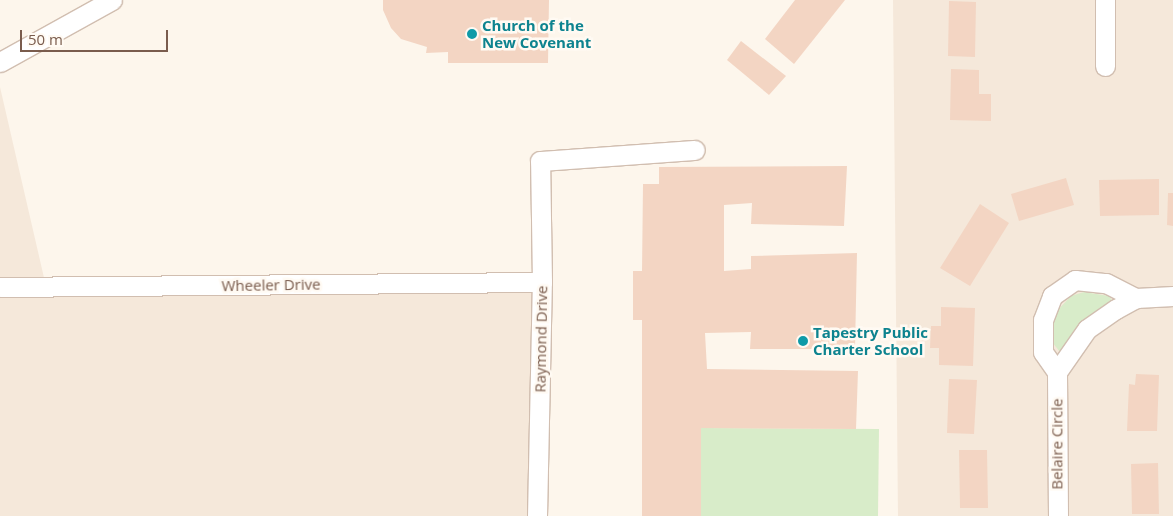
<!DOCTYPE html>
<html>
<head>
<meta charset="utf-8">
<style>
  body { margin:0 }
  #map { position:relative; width:1173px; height:516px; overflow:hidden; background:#fdf6ec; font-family:"Open Sans",sans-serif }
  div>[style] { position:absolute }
  .residential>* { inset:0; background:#f5e8da }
  .green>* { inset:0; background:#d8ecc9 }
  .building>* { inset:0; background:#f3d5c3 }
  .roads { filter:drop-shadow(1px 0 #d1beb0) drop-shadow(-1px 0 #d1beb0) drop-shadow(0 1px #d1beb0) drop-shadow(0 -1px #d1beb0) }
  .minor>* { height:19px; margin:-9.5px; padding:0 9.5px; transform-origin:9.5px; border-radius:9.5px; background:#fff }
  .dots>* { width:14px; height:14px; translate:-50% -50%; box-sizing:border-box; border:2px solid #fffaf3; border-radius:50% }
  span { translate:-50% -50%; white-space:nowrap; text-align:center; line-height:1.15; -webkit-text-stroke:5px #fffaf3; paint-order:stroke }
  .culture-label { font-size:15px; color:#0d838f; font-weight:700 }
  .left { translate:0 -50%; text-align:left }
  .street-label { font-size:15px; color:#7a5c4d }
  .scale { position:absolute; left:20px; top:30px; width:148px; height:22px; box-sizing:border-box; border:2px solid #7a5c4d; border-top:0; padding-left:6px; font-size:15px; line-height:18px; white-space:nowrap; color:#7a5c4d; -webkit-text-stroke:4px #fffaf3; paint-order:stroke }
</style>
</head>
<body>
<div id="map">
  <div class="residential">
    <i style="clip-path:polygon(893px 0,1173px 0,1173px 516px,898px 516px)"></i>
    <i style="clip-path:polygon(0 87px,45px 282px,545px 280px,534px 516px,0 516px)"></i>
  </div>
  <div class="green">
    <i style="clip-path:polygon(1084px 292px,1109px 296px,1113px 302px,1060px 352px,1052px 342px,1055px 313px,1071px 296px)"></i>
    <i style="clip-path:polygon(701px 428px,879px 429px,878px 516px,701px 516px)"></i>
  </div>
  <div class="building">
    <i style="clip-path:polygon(383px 0,549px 0,548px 63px,448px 63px,448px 52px,426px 53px,427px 47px,401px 39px,391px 28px,383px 10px)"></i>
    <i style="clip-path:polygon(795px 0,845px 0,794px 64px,765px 39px)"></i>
    <i style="clip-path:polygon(949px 1px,976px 2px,975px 57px,948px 56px)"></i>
    <i style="clip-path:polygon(741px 41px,786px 76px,769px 95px,727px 60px)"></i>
    <i style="clip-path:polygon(951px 69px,979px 70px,979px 94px,991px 94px,991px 121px,950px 120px)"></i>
    <i style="clip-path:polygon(847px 166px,844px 226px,751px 224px,752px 203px,724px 205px,724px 271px,751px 269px,751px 256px,857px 253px,855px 349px,750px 349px,751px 332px,705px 333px,707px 369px,858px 371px,856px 429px,701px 428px,701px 516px,642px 516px,642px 320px,633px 320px,633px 271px,642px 271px,643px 184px,659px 184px,659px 167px)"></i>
    <i style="clip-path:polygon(1066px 178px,1074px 205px,1019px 221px,1011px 194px)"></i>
    <i style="clip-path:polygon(1159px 179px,1159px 215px,1100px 216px,1099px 180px)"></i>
    <i style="clip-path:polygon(1168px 193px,1173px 193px,1173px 226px,1167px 225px)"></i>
    <i style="clip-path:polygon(980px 204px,1009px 223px,970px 286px,940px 268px)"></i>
    <i style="clip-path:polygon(941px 307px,975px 308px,973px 366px,939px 365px,939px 348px,930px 348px,931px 326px,941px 326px)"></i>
    <i style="clip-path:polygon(1136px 374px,1159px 375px,1157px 431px,1127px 431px,1129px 384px,1135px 385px)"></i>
    <i style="clip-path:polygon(949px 379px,977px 380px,974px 434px,947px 433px)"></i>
    <i style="clip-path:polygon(959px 450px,987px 450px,988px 508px,960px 508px)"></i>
    <i style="clip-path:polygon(1158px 463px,1159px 514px,1132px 514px,1131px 464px)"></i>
  </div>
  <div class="roads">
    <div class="minor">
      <i style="left:1105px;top:0;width:66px;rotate:90deg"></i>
      <i style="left:0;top:62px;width:128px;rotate:-29deg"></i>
      <i style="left:0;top:287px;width:542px;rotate:-0.53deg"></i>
      <i style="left:1057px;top:372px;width:24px;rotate:-125deg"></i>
      <i style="left:1043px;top:352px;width:32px;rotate:-90deg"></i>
      <i style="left:1043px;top:320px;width:26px;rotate:-69deg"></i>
      <i style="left:1052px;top:296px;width:28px;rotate:-35deg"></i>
      <i style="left:1075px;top:280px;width:31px;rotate:6deg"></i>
      <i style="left:1106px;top:283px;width:34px;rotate:27deg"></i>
      <i style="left:537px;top:516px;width:234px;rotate:-88.8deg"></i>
      <i style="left:542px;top:282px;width:121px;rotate:-90.9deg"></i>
      <i style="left:540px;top:161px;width:155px;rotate:-4.1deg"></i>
      <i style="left:1058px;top:516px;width:144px;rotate:-90.4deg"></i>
      <i style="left:1057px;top:372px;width:52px;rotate:-55.1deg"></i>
      <i style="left:1087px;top:329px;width:35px;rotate:-35deg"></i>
      <i style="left:1116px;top:309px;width:23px;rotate:-29deg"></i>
      <i style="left:1136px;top:298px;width:37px;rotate:-3deg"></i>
    </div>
  </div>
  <div class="dots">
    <i style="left:472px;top:34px;background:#0f9aa8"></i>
    <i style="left:803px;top:341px;background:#0f9aa8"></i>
  </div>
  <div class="culture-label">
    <span class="left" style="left:482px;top:34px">Church of the<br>New Covenant</span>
    <span class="left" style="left:813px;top:341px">Tapestry Public<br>Charter School</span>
  </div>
  <div class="street-label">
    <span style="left:271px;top:285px;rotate:-1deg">Wheeler Drive</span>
    <span style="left:541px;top:339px;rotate:-89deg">Raymond Drive</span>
    <span style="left:1057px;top:444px;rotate:-90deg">Belaire Circle</span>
  </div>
  <div class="scale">50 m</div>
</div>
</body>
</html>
